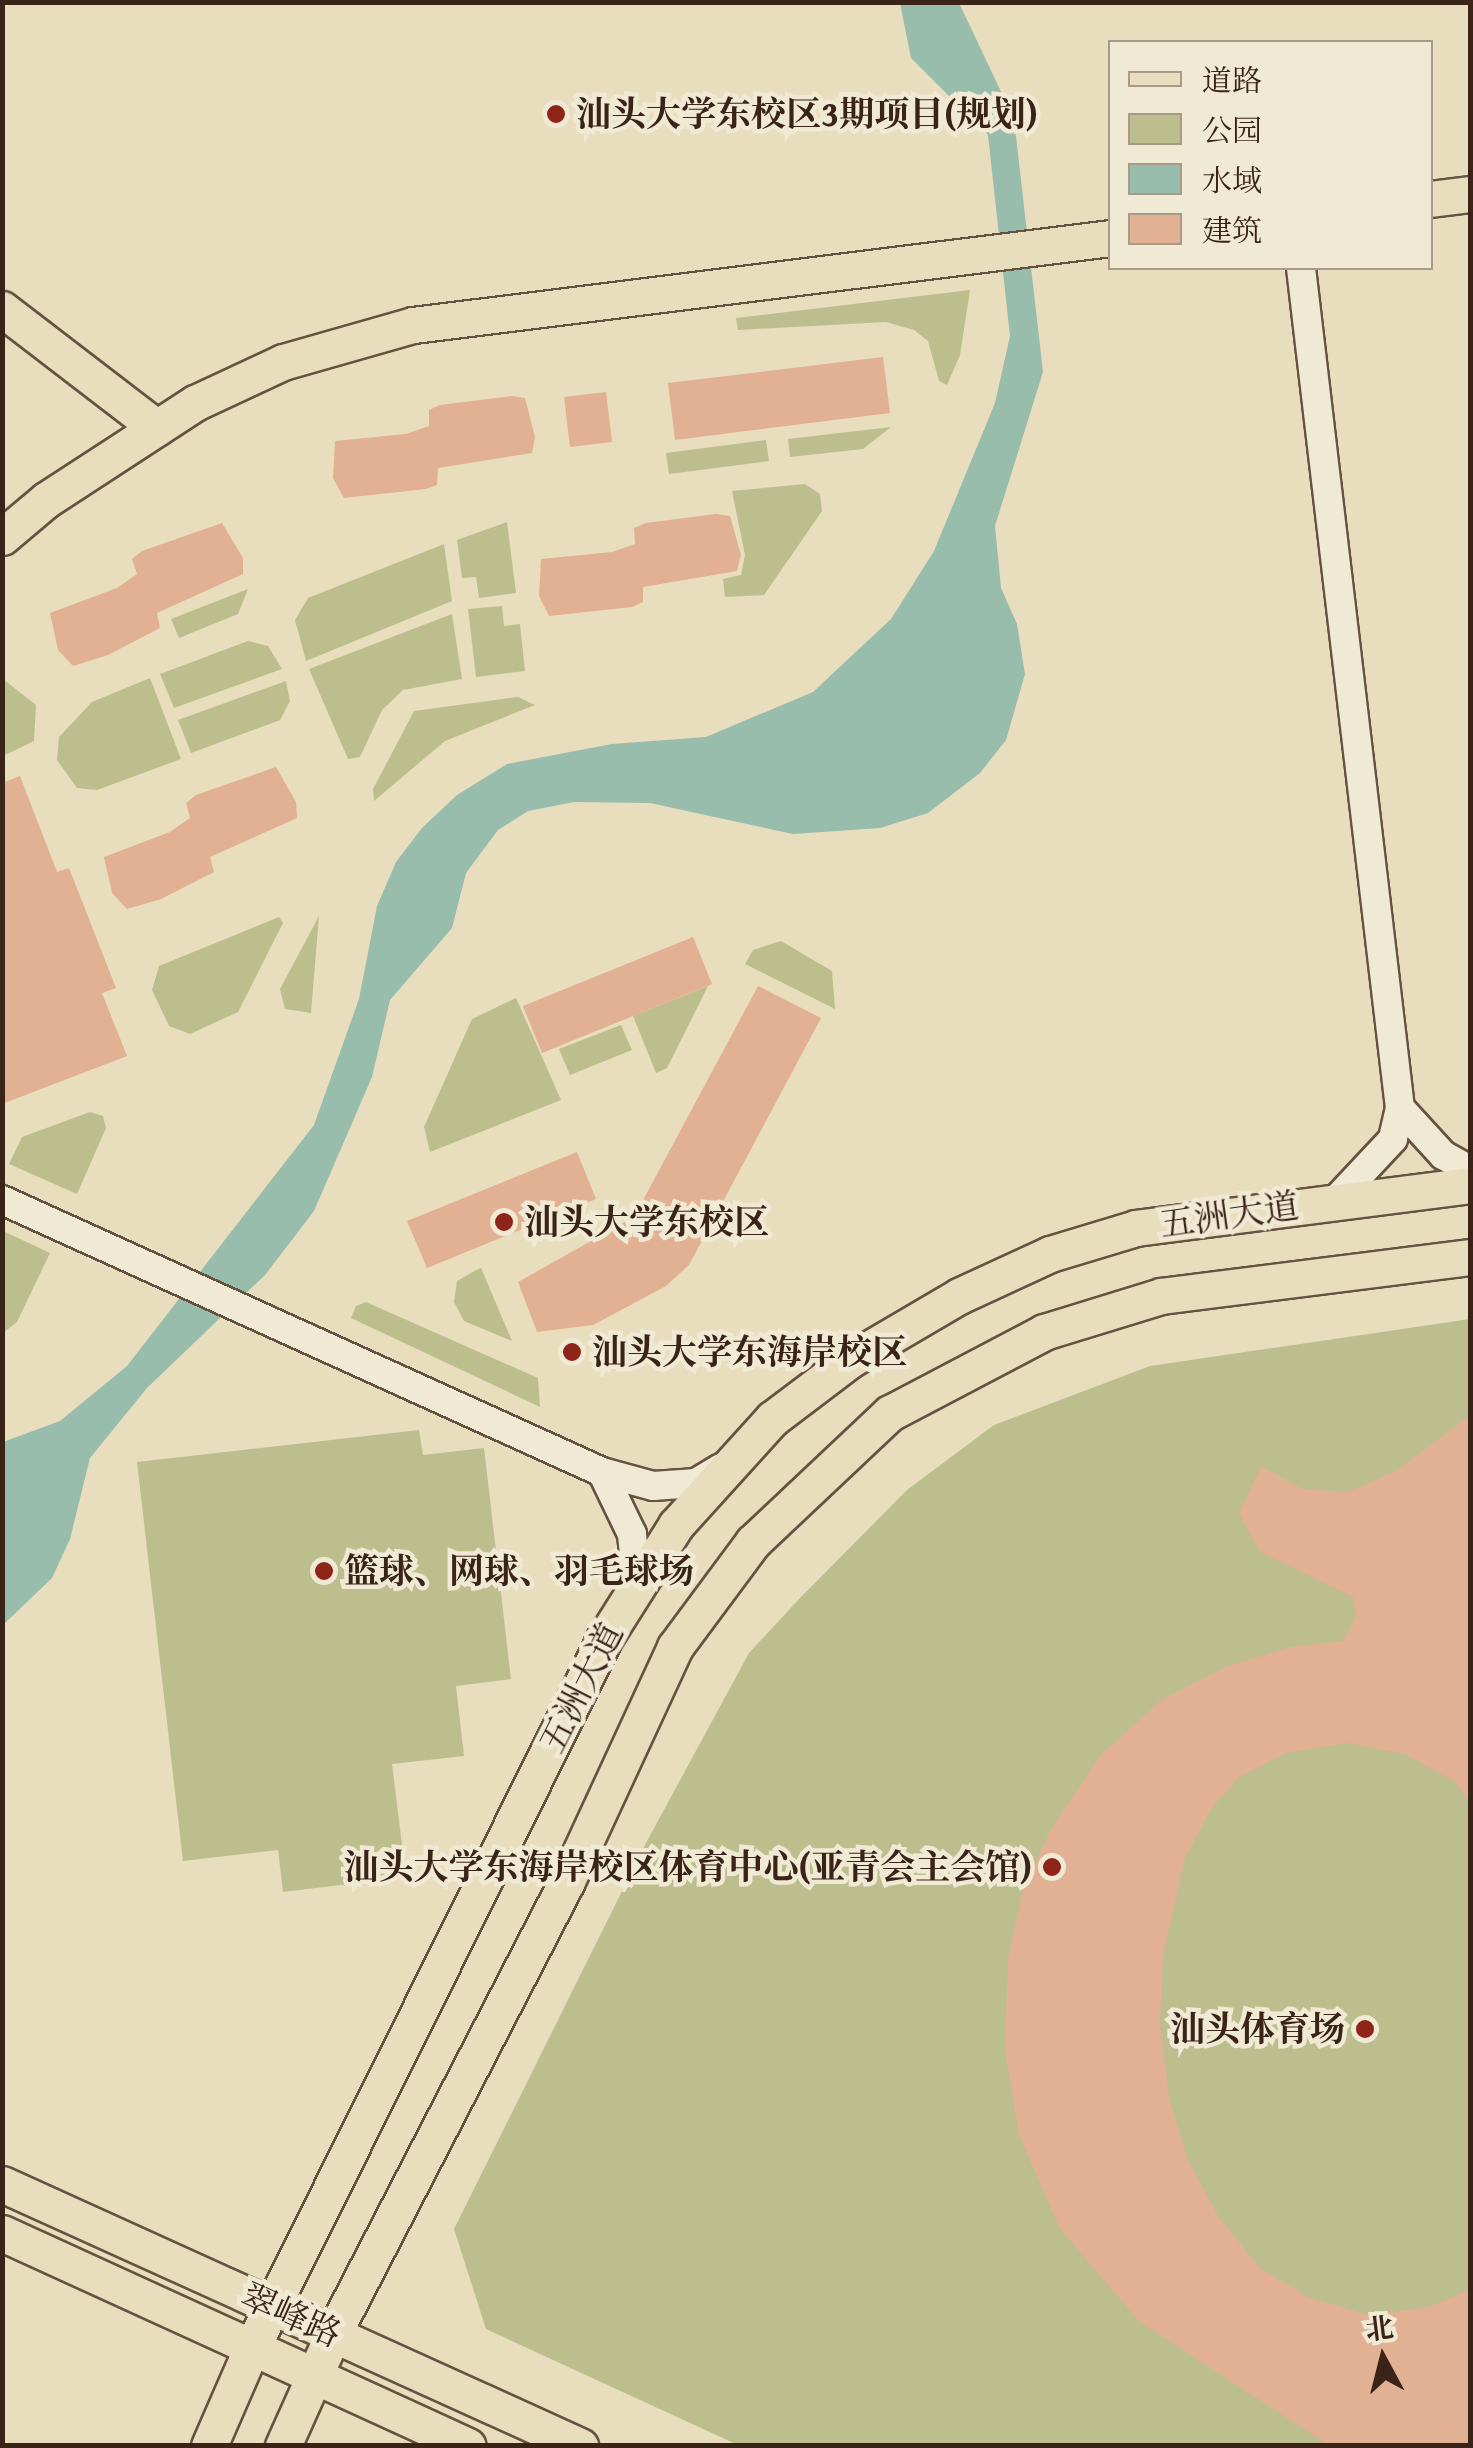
<!DOCTYPE html>
<html>
<head>
<meta charset="utf-8">
<style>
  body { margin:0 }
  #map { position:relative; width:1473px; height:2448px; overflow:hidden; background:#e8ddbd; font-family:"Gentium Book Plus","Noto Serif SC",serif }
  div>[style] { position:absolute }
  .green>* { inset:0; background:#bcbf8d }
  .water>* { inset:0; background:#98bdac }
  .building>* { inset:0; background:#e2b092 }
  .roads { filter:drop-shadow(2px 0 #665241) drop-shadow(-2px 0 #665241) drop-shadow(0 2px #665241) drop-shadow(0 -2px #665241) }
  .minor>* { height:28px; margin:-14px; padding:0 14px; transform-origin:14px; border-radius:14px; background:#f0e9d4 }
  .major>* { height:35px; margin:-17.5px; padding:0 17.5px; transform-origin:17.5px; border-radius:17.5px; background:#e8ddbd }
  .dots>* { width:28px; height:28px; translate:-50% -50%; box-sizing:border-box; border:5px solid #f0e9d4; border-radius:50% }
  span { translate:-50% -50%; white-space:nowrap; text-align:center; line-height:1.15; -webkit-text-stroke:9px #f0e9d4; paint-order:stroke }
  .poi-label { font-size:35px; color:#3a2418; font-weight:700 }
  .left { translate:0 -50%; text-align:left }
  .right { translate:-100% -50%; text-align:right }
  .street-label { font-size:35px; color:#3a2418 }
  .frame { position:absolute; inset:0; border:5px solid #3a2418; pointer-events:none }
  .legend { position:absolute; left:1108px; top:40px; width:325px; height:230px; box-sizing:border-box; background:#f0e9d4; border:2px solid #a79a89; margin:0; padding:12px 18px; list-style:none; font-size:30px; color:#3a2418 }
  .legend li { display:flex; align-items:center; gap:20px; height:50px }
  .legend b { width:50px; border:2px solid #a79a89 }
  .north { position:absolute; left:1333px; top:2308px; width:100px; height:100px; -webkit-text-stroke:8px #f0e9d4; paint-order:stroke; rotate:353deg; font-size:28px; font-weight:700; line-height:40px; text-align:center; color:#3a2418 }
  .north::after { content:''; display:block; margin:auto; width:35px; height:45px; background:#3a2418; clip-path:polygon(50% 0,100% 100%,50% 72%,0 100%) }
</style>
</head>
<body>
<div id="map">
  <div class="green">
    <i style="clip-path:polygon(970px 290px,960px 355px,947px 385px,939px 381px,928px 341px,914px 330px,886px 322px,738px 330px,736px 318px)"></i>
    <i style="clip-path:polygon(891px 427px,863px 449px,790px 457px,788px 439px)"></i>
    <i style="clip-path:polygon(766px 440px,769px 461px,669px 474px,666px 453px)"></i>
    <i style="clip-path:polygon(805px 484px,820px 494px,822px 511px,764px 595px,725px 597px,723px 579px,741px 575px,745px 555px,732px 491px)"></i>
    <i style="clip-path:polygon(507px 522px,516px 593px,479px 598px,476px 577px,462px 578px,457px 540px)"></i>
    <i style="clip-path:polygon(444px 544px,452px 601px,306px 661px,295px 620px,308px 598px)"></i>
    <i style="clip-path:polygon(248px 589px,238px 614px,179px 638px,171px 619px)"></i>
    <i style="clip-path:polygon(502px 606px,504px 626px,520px 624px,525px 671px,476px 677px,468px 609px)"></i>
    <i style="clip-path:polygon(452px 614px,462px 679px,403px 690px,382px 710px,360px 757px,348px 759px,309px 669px)"></i>
    <i style="clip-path:polygon(248px 641px,268px 646px,282px 669px,174px 708px,160px 674px)"></i>
    <i style="clip-path:polygon(150px 678px,181px 759px,97px 790px,77px 788px,57px 760px,59px 737px,92px 702px)"></i>
    <i style="clip-path:polygon(3px 679px,36px 705px,34px 741px,3px 756px)"></i>
    <i style="clip-path:polygon(286px 681px,290px 701px,280px 720px,191px 753px,178px 720px)"></i>
    <i style="clip-path:polygon(518px 697px,535px 705px,445px 741px,374px 801px,373px 789px,414px 711px)"></i>
    <i style="clip-path:polygon(319px 916px,311px 1013px,285px 1009px,280px 989px)"></i>
    <i style="clip-path:polygon(279px 917px,283px 923px,238px 1012px,190px 1034px,169px 1026px,152px 990px,159px 966px)"></i>
    <i style="clip-path:polygon(781px 941px,832px 971px,835px 1009px,745px 964px,753px 950px)"></i>
    <i style="clip-path:polygon(708px 986px,667px 1068px,656px 1073px,633px 1016px)"></i>
    <i style="clip-path:polygon(516px 998px,561px 1100px,430px 1152px,424px 1127px,472px 1019px)"></i>
    <i style="clip-path:polygon(621px 1025px,632px 1050px,570px 1075px,559px 1049px)"></i>
    <i style="clip-path:polygon(90px 1112px,103px 1116px,106px 1128px,77px 1194px,9px 1164px,22px 1137px)"></i>
    <i style="clip-path:polygon(3px 1231px,50px 1253px,17px 1322px,3px 1333px)"></i>
    <i style="clip-path:polygon(480px 1268px,481px 1268px,512px 1341px,464px 1321px,454px 1302px,457px 1281px)"></i>
    <i style="clip-path:polygon(366px 1302px,538px 1378px,540px 1407px,351px 1318px,356px 1306px)"></i>
    <i style="clip-path:polygon(1470px 1319px,1470px 2445px,738px 2445px,486px 2329px,454px 2229px,646px 1843px,749px 1653px,799px 1599px,907px 1490px,994px 1425px,1150px 1366px)"></i>
    <i style="clip-path:polygon(419px 1430px,423px 1455px,484px 1448px,511px 1679px,456px 1686px,464px 1756px,392px 1764px,406px 1877px,283px 1892px,278px 1850px,183px 1861px,137px 1462px)"></i>
  </div>
  <div class="water">
    <i style="clip-path:polygon(900px 3px,959px 3px,1014px 119px,1043px 372px,995px 526px,1001px 588px,1017px 624px,1025px 674px,1006px 740px,980px 773px,928px 813px,880px 828px,793px 834px,650px 803px,574px 802px,528px 811px,498px 830px,466px 873px,452px 928px,390px 1000px,372px 1077px,314px 1211px,265px 1275px,147px 1388px,90px 1458px,70px 1539px,52px 1578px,3px 1625px,3px 1442px,60px 1421px,127px 1366px,314px 1125px,359px 999px,377px 906px,396px 862px,422px 828px,457px 795px,507px 764px,612px 744px,706px 737px,813px 692px,891px 619px,934px 551px,995px 403px,1010px 336px,988px 135px,911px 58px)"></i>
  </div>
  <div class="building">
    <i style="clip-path:polygon(883px 357px,890px 413px,675px 440px,668px 383px)"></i>
    <i style="clip-path:polygon(606px 392px,612px 442px,570px 447px,564px 397px)"></i>
    <i style="clip-path:polygon(511px 396px,525px 398px,535px 437px,532px 453px,438px 468px,437px 485px,426px 489px,344px 498px,333px 478px,335px 441px,406px 434px,429px 426px,429px 410px,440px 405px)"></i>
    <i style="clip-path:polygon(716px 514px,730px 516px,741px 555px,737px 571px,643px 587px,643px 602px,632px 607px,549px 616px,539px 596px,541px 559px,612px 552px,635px 544px,634px 528px,646px 523px)"></i>
    <i style="clip-path:polygon(222px 523px,243px 558px,243px 574px,157px 613px,160px 628px,108px 655px,73px 666px,58px 650px,50px 613px,117px 588px,137px 574px,132px 559px,142px 551px)"></i>
    <i style="clip-path:polygon(276px 767px,296px 802px,297px 818px,210px 857px,214px 872px,161px 899px,127px 909px,112px 893px,104px 857px,170px 832px,190px 818px,186px 803px,196px 795px)"></i>
    <i style="clip-path:polygon(20px 776px,57px 872px,69px 868px,116px 988px,102px 993px,127px 1056px,2px 1104px,2px 783px)"></i>
    <i style="clip-path:polygon(693px 937px,712px 984px,542px 1053px,523px 1006px)"></i>
    <i style="clip-path:polygon(758px 986px,821px 1018px,689px 1265px,666px 1286px,593px 1325px,537px 1332px,518px 1282px,634px 1217px)"></i>
    <i style="clip-path:polygon(577px 1152px,596px 1199px,427px 1268px,407px 1221px)"></i>
    <i style="clip-path:polygon(1470px 1415px,1470px 1802px,1454px 1781px,1405px 1754px,1346px 1743px,1286px 1753px,1238px 1778px,1211px 1809px,1185px 1858px,1163px 1956px,1160px 2022px,1169px 2097px,1187px 2158px,1218px 2216px,1260px 2268px,1310px 2298px,1369px 2315px,1429px 2307px,1470px 2290px,1470px 2446px,1330px 2446px,1139px 2321px,1060px 2229px,1019px 2135px,1005px 2049px,1008px 1958px,1022px 1894px,1051px 1829px,1100px 1756px,1160px 1701px,1225px 1667px,1291px 1647px,1343px 1641px,1356px 1617px,1353px 1597px,1260px 1552px,1239px 1514px,1261px 1466px,1303px 1489px,1348px 1492px,1396px 1471px)"></i>
  </div>
  <div class="roads">
    <div class="minor">
      <i style="left:1301px;top:268px;width:846px;rotate:83.28deg"></i>
      <i style="left:1400px;top:1108px;width:32px;rotate:103deg"></i>
      <i style="left:1393px;top:1139px;width:83px;rotate:133.1deg"></i>
      <i style="left:1400px;top:1108px;width:64px;rotate:47.5deg"></i>
      <i style="left:1443px;top:1155px;width:31px;rotate:29deg"></i>
      <i style="left:2px;top:1200px;width:659px;rotate:24.39deg"></i>
      <i style="left:602px;top:1472px;width:53px;rotate:15.4deg"></i>
      <i style="left:653px;top:1486px;width:43px;rotate:-4deg"></i>
      <i style="left:696px;top:1483px;width:29px;rotate:-31deg"></i>
      <i style="left:602px;top:1472px;width:69px;rotate:64.2deg"></i>
      <i style="left:632px;top:1534px;width:52px;rotate:84.5deg"></i>
    </div>
    <div class="major">
      <i style="left:1430px;top:199px;width:40px;rotate:-7.1deg"></i>
      <i style="left:2px;top:309px;width:195px;rotate:37.5deg"></i>
      <i style="left:2px;top:537px;width:57px;rotate:-40.1deg"></i>
      <i style="left:46px;top:500px;width:178px;rotate:-33.1deg"></i>
      <i style="left:195px;top:403px;width:97px;rotate:-25deg"></i>
      <i style="left:283px;top:362px;width:135px;rotate:-15.9deg"></i>
      <i style="left:413px;top:325px;width:702px;rotate:-7.11deg"></i>
      <i style="left:2px;top:2184px;width:635px;rotate:24.38deg"></i>
      <i style="left:2px;top:2233px;width:512px;rotate:24.56deg"></i>
      <i style="left:209px;top:2446px;width:108px;rotate:-66.5deg"></i>
      <i style="left:252px;top:2347px;width:791px;rotate:-63.56deg"></i>
      <i style="left:604px;top:1639px;width:135px;rotate:-57.7deg"></i>
      <i style="left:676px;top:1525px;width:143px;rotate:-47.8deg"></i>
      <i style="left:772px;top:1419px;width:98px;rotate:-37.1deg"></i>
      <i style="left:850px;top:1360px;width:126px;rotate:-30.4deg"></i>
      <i style="left:959px;top:1296px;width:100px;rotate:-24.8deg"></i>
      <i style="left:1050px;top:1254px;width:90px;rotate:-16.8deg"></i>
      <i style="left:1136px;top:1228px;width:337px;rotate:-7.3deg"></i>
      <i style="left:283px;top:2446px;width:123px;rotate:-65.9deg"></i>
      <i style="left:333px;top:2334px;width:508px;rotate:-62.68deg"></i>
      <i style="left:566px;top:1883px;width:260px;rotate:-65.2deg"></i>
      <i style="left:675px;top:1647px;width:131px;rotate:-53.4deg"></i>
      <i style="left:753px;top:1542px;width:188px;rotate:-43.3deg"></i>
      <i style="left:890px;top:1413px;width:174px;rotate:-27.7deg"></i>
      <i style="left:1044px;top:1332px;width:122px;rotate:-17.1deg"></i>
      <i style="left:1161px;top:1296px;width:311px;rotate:-7.2deg"></i>
    </div>
  </div>
  <div class="dots">
    <i style="left:556px;top:114px;background:#8f2418"></i>
    <i style="left:504px;top:1222px;background:#8f2418"></i>
    <i style="left:572px;top:1352px;background:#8f2418"></i>
    <i style="left:324px;top:1571px;background:#8f2418"></i>
    <i style="left:1052px;top:1867px;background:#8f2418"></i>
    <i style="left:1365px;top:2029px;background:#8f2418"></i>
  </div>
  <div class="poi-label">
    <span class="left" style="left:576px;top:114px">汕头大学东校区3期项目(规划)</span>
    <span class="left" style="left:524px;top:1222px">汕头大学东校区</span>
    <span class="left" style="left:592px;top:1352px">汕头大学东海岸校区</span>
    <span class="left" style="left:344px;top:1571px">篮球、网球、羽毛球场</span>
    <span class="right" style="left:1032px;top:1867px">汕头大学东海岸校区体育中心(亚青会主会馆)</span>
    <span class="right" style="left:1345px;top:2029px">汕头体育场</span>
  </div>
  <div class="street-label">
    <span style="left:1229px;top:1215px;rotate:-8deg">五洲大道</span>
    <span style="left:581px;top:1688px;rotate:-63deg">五洲大道</span>
    <span style="left:291px;top:2315px;rotate:24deg">翠峰路</span>
  </div>
  <div class="frame"></div>
  <ul class="legend">
  <li><b style="height:12px;background:#e8ddbd"></b>道路</li>
  <li><b style="height:28px;background:#bcbf8d"></b>公园</li>
  <li><b style="height:28px;background:#98bdac"></b>水域</li>
  <li><b style="height:28px;background:#e2b092"></b>建筑</li>
  </ul>
  <div class="north">北</div>
</div>
</body>
</html>
